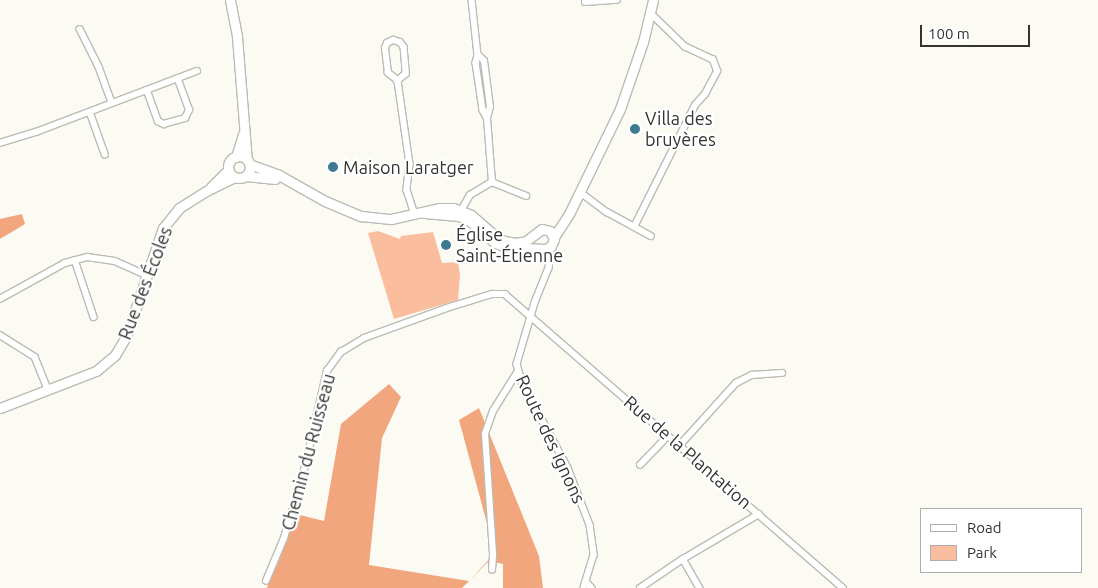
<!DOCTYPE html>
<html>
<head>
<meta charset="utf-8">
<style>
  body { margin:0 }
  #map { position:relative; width:1098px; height:588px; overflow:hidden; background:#fcfbf3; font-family:Ubuntu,sans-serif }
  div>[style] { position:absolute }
  .green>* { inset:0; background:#fabe9f }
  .forest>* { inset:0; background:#f2a67e }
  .roads { filter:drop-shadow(1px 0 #bcbbb4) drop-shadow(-1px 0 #bcbbb4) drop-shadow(0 1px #bcbbb4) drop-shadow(0 -1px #bcbbb4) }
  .street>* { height:5.5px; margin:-2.75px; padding:0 2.75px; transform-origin:2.75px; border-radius:2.75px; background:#fff }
  .secondary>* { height:9px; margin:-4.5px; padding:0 4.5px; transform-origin:4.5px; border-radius:4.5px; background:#fff }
  .secondary>.ring { margin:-4.5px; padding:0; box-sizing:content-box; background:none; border:9px solid #fff; border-radius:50% }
  .dots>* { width:14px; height:14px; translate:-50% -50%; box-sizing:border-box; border:2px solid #fff; border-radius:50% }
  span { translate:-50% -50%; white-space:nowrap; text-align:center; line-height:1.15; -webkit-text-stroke:4.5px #fff; paint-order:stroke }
  .poi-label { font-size:18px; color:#343331 }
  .left { translate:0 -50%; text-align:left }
  .street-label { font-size:18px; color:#343331 }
  .legend { position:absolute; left:920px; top:508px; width:162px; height:65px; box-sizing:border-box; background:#fff; border:1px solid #aeadad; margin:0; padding:6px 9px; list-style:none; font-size:15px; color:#343331 }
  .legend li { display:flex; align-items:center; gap:10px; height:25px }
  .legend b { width:25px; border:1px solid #aeadad }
  .scale { position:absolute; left:920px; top:25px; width:110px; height:22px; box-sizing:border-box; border:2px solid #343331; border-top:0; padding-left:6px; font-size:15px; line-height:18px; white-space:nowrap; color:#343331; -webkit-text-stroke:4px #fff; paint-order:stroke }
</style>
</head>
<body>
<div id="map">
  <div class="green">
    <i style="clip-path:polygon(378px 231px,400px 239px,401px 236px,433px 232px,442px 263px,458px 262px,460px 275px,458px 300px,394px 319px,368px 233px)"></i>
  </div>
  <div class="forest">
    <i style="clip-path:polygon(22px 214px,25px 224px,0 239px,0 219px)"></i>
    <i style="clip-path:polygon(389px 384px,401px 397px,382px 438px,369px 565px,469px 581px,495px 553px,459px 420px,479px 408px,539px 556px,543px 588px,503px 588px,503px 564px,489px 561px,462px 588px,267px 588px,292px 513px,324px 521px,341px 424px)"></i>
  </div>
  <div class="roads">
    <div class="street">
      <i style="left:472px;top:0;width:55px;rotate:83.8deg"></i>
      <i style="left:478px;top:55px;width:8px;rotate:104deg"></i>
      <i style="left:476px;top:63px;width:48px;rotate:81.5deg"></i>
      <i style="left:483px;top:110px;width:9px;rotate:63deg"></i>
      <i style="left:585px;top:2px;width:32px;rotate:-4deg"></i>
      <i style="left:80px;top:29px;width:42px;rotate:63.4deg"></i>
      <i style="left:99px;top:67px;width:38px;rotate:70deg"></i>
      <i style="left:393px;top:40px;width:7px;rotate:16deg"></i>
      <i style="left:400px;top:42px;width:6px;rotate:51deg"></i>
      <i style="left:404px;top:47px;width:23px;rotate:85deg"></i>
      <i style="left:406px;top:70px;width:4px;rotate:90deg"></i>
      <i style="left:406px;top:74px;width:11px;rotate:139deg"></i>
      <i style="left:398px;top:81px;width:13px;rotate:-141deg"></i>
      <i style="left:388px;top:73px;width:25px;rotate:-97deg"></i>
      <i style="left:385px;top:48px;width:5px;rotate:-68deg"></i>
      <i style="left:387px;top:43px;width:7px;rotate:-27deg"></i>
      <i style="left:398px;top:81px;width:84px;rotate:81.8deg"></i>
      <i style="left:410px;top:164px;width:26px;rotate:97deg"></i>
      <i style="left:407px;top:190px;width:26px;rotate:72deg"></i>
      <i style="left:147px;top:90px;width:33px;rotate:70deg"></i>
      <i style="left:158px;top:121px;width:7px;rotate:27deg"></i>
      <i style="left:164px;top:124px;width:22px;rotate:-16deg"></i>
      <i style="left:185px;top:118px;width:9px;rotate:-63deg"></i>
      <i style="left:189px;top:110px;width:33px;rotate:-110deg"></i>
      <i style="left:90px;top:112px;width:45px;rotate:70.3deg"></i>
      <i style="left:0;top:143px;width:38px;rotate:-17deg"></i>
      <i style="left:36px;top:132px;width:172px;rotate:-20.8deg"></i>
      <i style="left:492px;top:182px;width:37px;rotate:22deg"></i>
      <i style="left:580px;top:192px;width:34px;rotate:37deg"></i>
      <i style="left:607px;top:212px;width:50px;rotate:28.6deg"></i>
      <i style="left:459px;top:214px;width:22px;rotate:-60deg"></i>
      <i style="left:470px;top:195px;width:26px;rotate:-31deg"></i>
      <i style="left:492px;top:182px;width:64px;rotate:-94.5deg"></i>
      <i style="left:487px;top:118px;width:11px;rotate:-75deg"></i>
      <i style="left:490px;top:107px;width:46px;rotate:-97.4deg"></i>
      <i style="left:484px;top:61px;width:8px;rotate:-135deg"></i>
      <i style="left:634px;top:227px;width:136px;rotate:-63.4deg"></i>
      <i style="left:695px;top:105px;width:15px;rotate:-48deg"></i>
      <i style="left:705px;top:94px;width:26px;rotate:-62deg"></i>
      <i style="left:717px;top:71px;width:12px;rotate:-110deg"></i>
      <i style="left:713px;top:60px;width:31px;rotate:-155deg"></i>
      <i style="left:685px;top:47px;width:49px;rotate:-135.8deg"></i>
      <i style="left:551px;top:246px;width:22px;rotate:95deg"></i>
      <i style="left:549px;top:268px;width:38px;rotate:112deg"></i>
      <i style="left:535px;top:303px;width:64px;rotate:106.4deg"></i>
      <i style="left:517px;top:364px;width:19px;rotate:74deg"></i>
      <i style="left:522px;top:382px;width:98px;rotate:61.9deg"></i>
      <i style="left:568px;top:468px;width:61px;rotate:68.9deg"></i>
      <i style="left:590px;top:525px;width:30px;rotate:82deg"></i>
      <i style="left:594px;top:555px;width:34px;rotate:107deg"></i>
      <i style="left:75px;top:260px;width:60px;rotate:71.6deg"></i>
      <i style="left:0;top:299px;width:74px;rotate:-29deg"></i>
      <i style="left:65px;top:263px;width:23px;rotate:-15deg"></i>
      <i style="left:87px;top:257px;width:28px;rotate:8deg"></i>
      <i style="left:115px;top:261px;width:35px;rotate:24deg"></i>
      <i style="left:0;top:335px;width:41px;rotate:32.2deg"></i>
      <i style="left:35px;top:357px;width:35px;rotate:68deg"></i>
      <i style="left:679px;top:446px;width:85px;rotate:-47.9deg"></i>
      <i style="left:736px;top:383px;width:18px;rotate:-27deg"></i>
      <i style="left:752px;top:375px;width:30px;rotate:-4deg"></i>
      <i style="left:640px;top:465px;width:40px;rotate:-46deg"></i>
      <i style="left:683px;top:559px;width:34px;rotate:60deg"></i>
      <i style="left:492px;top:570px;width:16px;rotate:-86deg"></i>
      <i style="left:493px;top:554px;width:120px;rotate:-93.8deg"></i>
      <i style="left:485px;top:434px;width:24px;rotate:-71deg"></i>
      <i style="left:493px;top:411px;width:47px;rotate:-58deg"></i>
      <i style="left:266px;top:581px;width:47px;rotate:-67.3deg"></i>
      <i style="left:284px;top:538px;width:62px;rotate:-73deg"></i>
      <i style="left:302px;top:479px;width:111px;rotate:-77deg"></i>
      <i style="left:327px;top:371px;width:24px;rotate:-54deg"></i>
      <i style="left:341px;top:352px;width:27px;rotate:-31deg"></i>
      <i style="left:364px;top:338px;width:88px;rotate:-19.9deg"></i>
      <i style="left:447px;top:308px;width:47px;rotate:-17.3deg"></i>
      <i style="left:492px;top:294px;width:13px"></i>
      <i style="left:505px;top:294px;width:448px;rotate:41deg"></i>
      <i style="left:586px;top:582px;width:8px;rotate:45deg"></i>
      <i style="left:640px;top:588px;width:52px;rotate:-34deg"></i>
      <i style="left:683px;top:559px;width:88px;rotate:-30.6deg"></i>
    </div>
    <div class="secondary">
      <i style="left:230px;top:0;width:38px;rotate:79deg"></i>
      <i style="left:237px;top:37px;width:123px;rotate:85.4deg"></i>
      <i class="ring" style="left:228px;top:156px;width:13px;height:13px"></i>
      <i style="left:236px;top:157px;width:24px;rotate:-73deg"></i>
      <i style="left:249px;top:164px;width:30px;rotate:20deg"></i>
      <i style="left:277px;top:174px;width:55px;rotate:29.4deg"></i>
      <i style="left:325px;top:201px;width:39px;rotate:23deg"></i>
      <i style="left:361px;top:216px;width:30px;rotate:6deg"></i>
      <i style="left:391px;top:219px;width:49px;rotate:-12.9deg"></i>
      <i style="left:439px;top:208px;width:14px"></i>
      <i style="left:453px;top:208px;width:19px;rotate:21deg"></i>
      <i style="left:471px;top:215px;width:30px;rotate:41deg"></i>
      <i style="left:494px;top:235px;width:12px;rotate:31deg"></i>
      <i style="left:504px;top:241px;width:12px;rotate:9deg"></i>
      <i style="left:516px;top:243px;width:10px;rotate:-11deg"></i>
      <i style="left:526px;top:241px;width:20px;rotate:-37deg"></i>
      <i style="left:542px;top:229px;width:8px;rotate:14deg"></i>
      <i style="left:550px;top:231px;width:9px;rotate:63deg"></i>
      <i style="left:554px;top:239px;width:8px;rotate:113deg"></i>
      <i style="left:551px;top:246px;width:7px;rotate:153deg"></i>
      <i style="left:545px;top:249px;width:40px;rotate:-177.1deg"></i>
      <i style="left:505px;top:247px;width:12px;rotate:-156deg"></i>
      <i style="left:494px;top:242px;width:33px;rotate:-139deg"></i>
      <i style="left:469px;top:220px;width:12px;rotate:-160deg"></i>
      <i style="left:458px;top:216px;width:36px;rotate:-175deg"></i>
      <i style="left:246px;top:176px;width:29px;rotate:6deg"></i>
      <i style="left:211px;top:187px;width:25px;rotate:-45deg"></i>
      <i style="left:554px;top:237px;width:27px;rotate:-57deg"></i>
      <i style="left:569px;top:214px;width:117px;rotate:-64.1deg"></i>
      <i style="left:620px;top:109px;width:71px;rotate:-71.1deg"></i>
      <i style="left:643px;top:42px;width:43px;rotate:-76.6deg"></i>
      <i style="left:0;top:408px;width:103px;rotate:-21.1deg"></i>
      <i style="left:96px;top:371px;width:25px;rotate:-40deg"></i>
      <i style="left:115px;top:355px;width:21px;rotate:-59deg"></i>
      <i style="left:126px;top:337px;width:115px;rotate:-71.3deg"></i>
      <i style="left:163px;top:228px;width:26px;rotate:-51deg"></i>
      <i style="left:179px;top:208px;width:32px;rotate:-32deg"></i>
      <i style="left:206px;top:191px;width:32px;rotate:-26deg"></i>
    </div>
  </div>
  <div class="dots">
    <i style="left:635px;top:129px;background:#3d7990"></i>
    <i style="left:333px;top:167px;background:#3d7990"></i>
    <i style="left:446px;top:245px;background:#3d7990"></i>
  </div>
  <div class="poi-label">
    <span class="left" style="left:645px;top:129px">Villa des<br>bruyères</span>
    <span class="left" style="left:343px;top:167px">Maison Laratger</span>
    <span class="left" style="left:456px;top:245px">Église<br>Saint-Étienne</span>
  </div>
  <div class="street-label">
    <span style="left:145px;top:283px;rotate:-69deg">Rue des Écoles</span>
    <span style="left:551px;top:439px;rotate:65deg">Route des Ignons</span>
    <span style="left:308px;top:452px;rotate:-75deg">Chemin du Ruisseau</span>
    <span style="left:688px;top:452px;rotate:41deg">Rue de la Plantation</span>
  </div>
  <ul class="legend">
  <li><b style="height:6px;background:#fff"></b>Road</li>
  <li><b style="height:14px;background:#fabe9f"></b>Park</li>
  </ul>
  <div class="scale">100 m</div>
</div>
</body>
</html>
